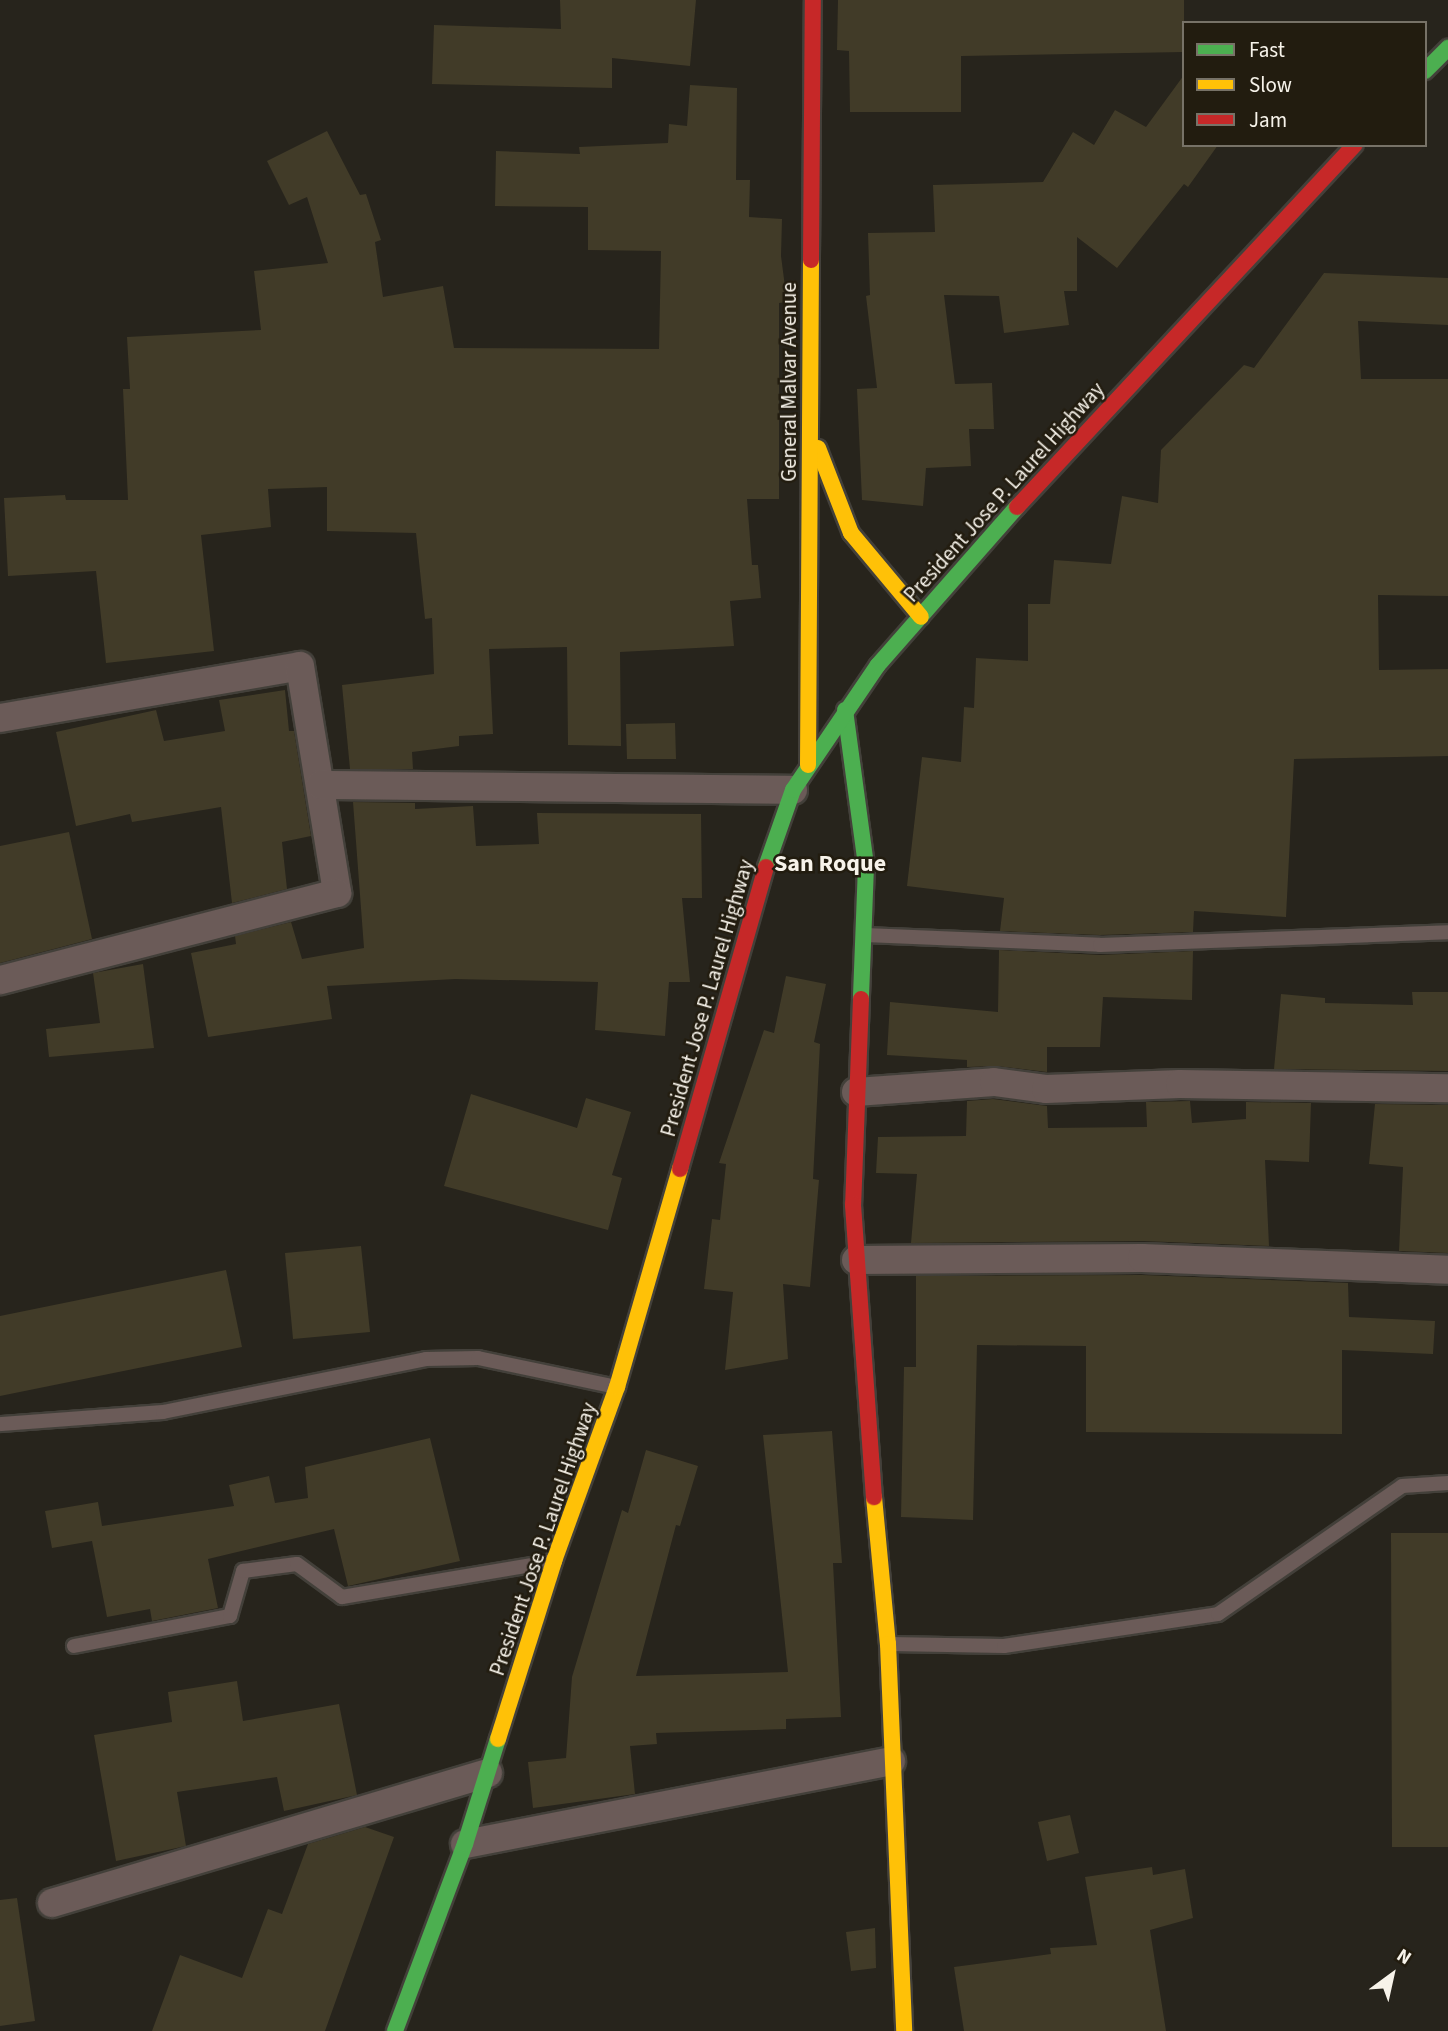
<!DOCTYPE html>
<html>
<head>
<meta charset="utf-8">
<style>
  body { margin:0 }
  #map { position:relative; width:1448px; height:2031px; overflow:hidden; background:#27241c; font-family:"Source Sans 3",sans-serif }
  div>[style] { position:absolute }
  .building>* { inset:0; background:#413b28 }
  .roads { filter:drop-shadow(2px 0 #43403a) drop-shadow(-2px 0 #43403a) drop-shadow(0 2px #43403a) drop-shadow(0 -2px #43403a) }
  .lane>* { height:14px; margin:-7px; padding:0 7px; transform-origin:7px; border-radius:7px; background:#6b5b58 }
  .street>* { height:28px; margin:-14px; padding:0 14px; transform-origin:14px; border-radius:14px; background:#6b5b58 }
  .fast>* { height:16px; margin:-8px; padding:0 8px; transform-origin:8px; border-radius:8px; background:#4caf50 }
  .slow>* { height:16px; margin:-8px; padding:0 8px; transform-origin:8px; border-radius:8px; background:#ffc107 }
  .jam>* { height:16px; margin:-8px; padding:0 8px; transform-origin:8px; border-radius:8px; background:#c62828 }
  span { translate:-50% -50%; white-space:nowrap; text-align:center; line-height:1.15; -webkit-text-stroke:5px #221c0f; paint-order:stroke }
  .street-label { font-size:21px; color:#f7f3ea }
  .quarter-label { font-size:24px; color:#f7f3ea; font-weight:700 }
  .legend { position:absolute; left:1182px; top:21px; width:245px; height:126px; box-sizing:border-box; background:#221c0f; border:2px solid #777267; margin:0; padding:9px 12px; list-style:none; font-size:21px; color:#f7f3ea }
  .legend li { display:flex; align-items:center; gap:14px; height:35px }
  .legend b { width:35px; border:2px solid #777267 }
  .north { position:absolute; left:1357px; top:1940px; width:70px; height:70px; -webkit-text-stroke:5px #221c0f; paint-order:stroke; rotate:33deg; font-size:19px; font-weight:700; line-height:28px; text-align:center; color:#f7f3ea }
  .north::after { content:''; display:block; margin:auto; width:24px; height:32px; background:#f7f3ea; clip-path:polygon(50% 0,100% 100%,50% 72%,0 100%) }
</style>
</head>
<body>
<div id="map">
  <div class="building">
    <i style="clip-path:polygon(560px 0,696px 0,690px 66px,612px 58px,612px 88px,432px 84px,434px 25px,561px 29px)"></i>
    <i style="clip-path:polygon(838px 0,1184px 0,1184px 52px,961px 56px,961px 112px,850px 112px,849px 51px,837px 50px)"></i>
    <i style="clip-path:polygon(1184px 75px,1184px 145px,1218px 145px,1188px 187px,1184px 184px,1117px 268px,1077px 237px,1077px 291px,1064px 291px,1069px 325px,1004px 333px,999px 296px,944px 295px,955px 384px,992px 383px,994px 429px,969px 429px,971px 466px,926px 468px,923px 506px,862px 500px,857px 389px,877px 388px,866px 296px,870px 295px,868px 233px,935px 232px,933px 185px,1043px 182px,1073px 132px,1094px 145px,1115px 110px,1146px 127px)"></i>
    <i style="clip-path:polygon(690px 85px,737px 88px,736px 180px,750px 180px,749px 217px,782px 219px,781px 256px,787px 302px,779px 303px,779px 499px,747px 499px,752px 565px,758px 565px,761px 598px,730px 601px,734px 646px,620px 652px,621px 746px,568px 745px,567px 647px,489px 649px,493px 734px,459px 736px,459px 746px,412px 752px,413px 769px,350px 769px,342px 685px,434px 674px,432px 618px,425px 619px,416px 533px,327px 531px,327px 487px,268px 489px,271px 527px,201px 535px,214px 651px,106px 663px,96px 571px,8px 576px,4px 498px,65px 495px,66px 500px,128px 500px,123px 389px,130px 389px,127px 337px,261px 330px,254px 271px,328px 263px,307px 197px,289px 205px,267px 161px,327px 131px,360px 195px,366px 194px,381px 240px,375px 242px,383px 297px,443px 286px,454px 348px,659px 349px,661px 251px,588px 250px,588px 207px,495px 206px,496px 151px,580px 154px,579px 147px,668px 143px,669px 124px,687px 126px)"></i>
    <i style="clip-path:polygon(1324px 273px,1448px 278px,1448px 325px,1358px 321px,1361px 379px,1448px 379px,1448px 596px,1378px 595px,1379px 670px,1448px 669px,1448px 756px,1294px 759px,1286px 917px,1194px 911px,1193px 932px,1100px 935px,1000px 931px,1004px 898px,907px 886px,922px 757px,961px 762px,964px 707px,974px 708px,976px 658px,1028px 661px,1028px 604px,1050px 604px,1054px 560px,1111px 564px,1122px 496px,1158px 503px,1161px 450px,1244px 365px,1254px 368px)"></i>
    <i style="clip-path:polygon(285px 690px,289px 731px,294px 731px,311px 836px,282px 842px,287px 889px,232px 903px,221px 807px,132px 822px,130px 814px,76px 826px,56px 732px,156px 710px,164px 741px,225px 731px,219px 700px)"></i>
    <i style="clip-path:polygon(675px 723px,676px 759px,627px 759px,626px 724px)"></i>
    <i style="clip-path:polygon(353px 802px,415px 803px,415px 809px,473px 806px,476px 846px,539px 844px,537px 813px,701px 814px,702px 898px,682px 898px,690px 982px,669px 982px,665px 1036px,595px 1030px,598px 982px,455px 979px,327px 986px,332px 1019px,208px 1037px,191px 953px,236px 944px,235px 936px,291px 922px,302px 959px,364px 948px)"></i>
    <i style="clip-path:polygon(69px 832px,92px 939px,0 963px,0 846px)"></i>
    <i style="clip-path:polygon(999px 950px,1100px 955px,1193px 951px,1192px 1000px,1103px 997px,1100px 1047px,1047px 1047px,1047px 1072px,996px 1066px,967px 1067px,967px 1060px,887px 1055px,890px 1002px,998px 1012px)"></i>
    <i style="clip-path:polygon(143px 964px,154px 1048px,49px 1057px,46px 1029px,100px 1023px,93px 973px)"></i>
    <i style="clip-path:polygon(786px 976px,826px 984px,814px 1042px,820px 1044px,813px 1179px,819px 1180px,810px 1287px,783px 1284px,788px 1359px,725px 1370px,733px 1292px,704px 1289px,712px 1219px,720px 1220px,726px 1164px,719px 1163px,764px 1030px,774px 1033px)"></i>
    <i style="clip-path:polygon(1412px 992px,1448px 992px,1448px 1071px,1274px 1069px,1281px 994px,1325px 998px,1325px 1003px,1413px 1005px)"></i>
    <i style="clip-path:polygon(471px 1094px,577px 1128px,586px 1098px,631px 1112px,612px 1175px,622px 1178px,608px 1230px,444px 1186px)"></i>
    <i style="clip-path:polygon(993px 1099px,1047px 1106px,1048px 1128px,1147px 1127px,1146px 1102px,1190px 1101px,1192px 1123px,1246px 1119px,1246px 1102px,1311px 1103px,1309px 1162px,1265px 1160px,1269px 1246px,1143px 1241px,911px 1243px,917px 1174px,876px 1173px,878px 1137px,966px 1136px,967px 1101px)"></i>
    <i style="clip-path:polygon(1375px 1104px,1448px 1105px,1448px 1253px,1399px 1251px,1403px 1167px,1369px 1164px)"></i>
    <i style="clip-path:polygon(361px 1246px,370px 1332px,293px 1339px,285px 1253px)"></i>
    <i style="clip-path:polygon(226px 1270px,242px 1347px,0 1396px,0 1316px)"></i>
    <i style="clip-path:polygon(1142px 1275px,1348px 1283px,1349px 1317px,1435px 1321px,1433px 1354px,1342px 1350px,1342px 1434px,1086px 1432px,1086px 1346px,977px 1345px,973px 1520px,901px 1517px,904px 1367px,916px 1367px,916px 1276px)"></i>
    <i style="clip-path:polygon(832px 1431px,842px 1563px,833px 1563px,841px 1717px,786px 1719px,786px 1729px,656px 1733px,657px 1744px,630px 1746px,635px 1794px,533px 1808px,528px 1762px,566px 1758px,572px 1677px,622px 1510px,628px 1513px,646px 1450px,698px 1466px,680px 1526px,676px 1525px,636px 1676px,788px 1672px,763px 1435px)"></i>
    <i style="clip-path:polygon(430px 1438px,460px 1561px,348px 1586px,334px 1529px,208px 1559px,218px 1608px,152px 1621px,150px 1609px,107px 1617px,92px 1541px,52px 1548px,45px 1511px,98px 1502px,102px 1526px,234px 1506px,229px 1485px,269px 1476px,275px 1503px,308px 1498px,305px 1467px)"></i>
    <i style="clip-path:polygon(1391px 1533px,1448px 1533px,1448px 1847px,1392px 1847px)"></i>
    <i style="clip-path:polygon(237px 1681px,243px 1721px,339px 1704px,357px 1795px,284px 1811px,277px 1777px,177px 1792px,186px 1846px,116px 1861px,94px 1735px,172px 1722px,168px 1692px)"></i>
    <i style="clip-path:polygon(1070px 1815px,1079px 1853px,1047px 1861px,1038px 1822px)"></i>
    <i style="clip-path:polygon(365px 1827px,394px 1837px,325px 2031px,152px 2031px,180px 1955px,242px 1978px,268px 1909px,282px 1914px,308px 1844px)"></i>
    <i style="clip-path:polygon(1152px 1867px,1153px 1875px,1185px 1869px,1193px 1918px,1150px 1930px,1166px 2031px,964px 2031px,954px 1967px,1051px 1954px,1050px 1948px,1097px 1945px,1085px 1877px)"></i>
    <i style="clip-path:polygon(17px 1898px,35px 2021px,0 2026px,0 1900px)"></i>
    <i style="clip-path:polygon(875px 1928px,876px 1968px,851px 1971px,846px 1932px)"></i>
  </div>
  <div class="roads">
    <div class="lane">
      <i style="left:865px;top:935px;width:235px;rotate:2.4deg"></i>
      <i style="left:1100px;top:945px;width:348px;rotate:-2.1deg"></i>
      <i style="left:0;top:1424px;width:163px;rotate:-4.2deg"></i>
      <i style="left:163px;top:1412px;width:268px;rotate:-11.4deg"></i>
      <i style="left:426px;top:1359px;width:52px;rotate:-1.1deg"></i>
      <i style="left:478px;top:1358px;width:142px;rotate:11.8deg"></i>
      <i style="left:889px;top:1644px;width:115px;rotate:1deg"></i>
      <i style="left:1004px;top:1646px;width:216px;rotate:-8.5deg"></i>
      <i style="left:1218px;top:1614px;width:224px;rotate:-34.8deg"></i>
      <i style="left:1402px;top:1486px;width:46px;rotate:-3.7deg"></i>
      <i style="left:74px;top:1646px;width:159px;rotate:-10.9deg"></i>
      <i style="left:230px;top:1616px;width:47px;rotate:-73.9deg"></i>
      <i style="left:243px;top:1571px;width:54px;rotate:-7.4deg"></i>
      <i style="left:297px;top:1564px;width:56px;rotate:36.3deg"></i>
      <i style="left:342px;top:1597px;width:211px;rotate:-9.6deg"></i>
    </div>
    <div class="street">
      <i style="left:0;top:718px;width:304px;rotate:-9.8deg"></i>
      <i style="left:300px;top:666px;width:230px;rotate:80.7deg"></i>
      <i style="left:337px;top:893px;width:348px;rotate:165.5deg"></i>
      <i style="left:320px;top:785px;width:473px;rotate:0.6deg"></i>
      <i style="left:856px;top:1092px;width:138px;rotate:-4.1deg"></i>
      <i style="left:994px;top:1082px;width:52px;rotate:7.7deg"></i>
      <i style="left:1046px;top:1089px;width:134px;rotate:-2.1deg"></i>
      <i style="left:1180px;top:1084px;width:268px;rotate:0.9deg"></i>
      <i style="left:856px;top:1260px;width:286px;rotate:-0.4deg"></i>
      <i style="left:1142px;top:1258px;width:306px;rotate:2.2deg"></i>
      <i style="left:465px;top:1844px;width:434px;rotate:-11deg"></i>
      <i style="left:52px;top:1903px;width:455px;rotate:-16.6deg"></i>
    </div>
    <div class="fast">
      <i style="left:1425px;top:71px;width:33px;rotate:-45deg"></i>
      <i style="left:845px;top:710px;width:157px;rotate:82.3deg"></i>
      <i style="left:866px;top:866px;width:133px;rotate:92.2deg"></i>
      <i style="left:766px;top:867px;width:82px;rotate:-70.7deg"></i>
      <i style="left:793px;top:790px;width:151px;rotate:-55.8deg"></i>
      <i style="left:878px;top:665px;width:210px;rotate:-48.7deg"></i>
      <i style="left:395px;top:2031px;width:200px;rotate:-69.5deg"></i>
      <i style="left:465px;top:1844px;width:110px;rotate:-72.6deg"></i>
    </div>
    <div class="slow">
      <i style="left:818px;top:448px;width:91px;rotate:68.8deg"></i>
      <i style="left:851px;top:533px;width:109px;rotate:50.2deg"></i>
      <i style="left:808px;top:765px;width:505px;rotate:-89.66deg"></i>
      <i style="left:874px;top:1497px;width:148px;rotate:84.6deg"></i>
      <i style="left:888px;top:1644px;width:387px;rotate:87.6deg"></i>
      <i style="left:498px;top:1739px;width:187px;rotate:-72.5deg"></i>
      <i style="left:554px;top:1561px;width:185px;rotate:-70.1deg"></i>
      <i style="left:617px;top:1387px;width:227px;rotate:-73.9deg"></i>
    </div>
    <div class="jam">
      <i style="left:811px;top:260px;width:260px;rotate:-89.6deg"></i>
      <i style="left:1017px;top:507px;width:495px;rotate:-47deg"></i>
      <i style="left:861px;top:999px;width:206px;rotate:92.2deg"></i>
      <i style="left:853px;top:1205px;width:293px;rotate:85.9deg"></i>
      <i style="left:680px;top:1169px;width:314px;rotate:-74.1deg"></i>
    </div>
  </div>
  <div class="street-label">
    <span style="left:789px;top:382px;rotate:-90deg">General Malvar Avenue</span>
    <span style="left:1004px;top:492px;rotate:-48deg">President Jose P. Laurel Highway</span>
    <span style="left:707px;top:998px;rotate:-74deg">President Jose P. Laurel Highway</span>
    <span style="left:543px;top:1539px;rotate:-71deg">President Jose P. Laurel Highway</span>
  </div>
  <div class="quarter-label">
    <span style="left:830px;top:864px">San Roque</span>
  </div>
  <ul class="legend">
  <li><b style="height:9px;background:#4caf50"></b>Fast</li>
  <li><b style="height:9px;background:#ffc107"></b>Slow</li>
  <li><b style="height:9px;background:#c62828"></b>Jam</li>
  </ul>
  <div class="north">N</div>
</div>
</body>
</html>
